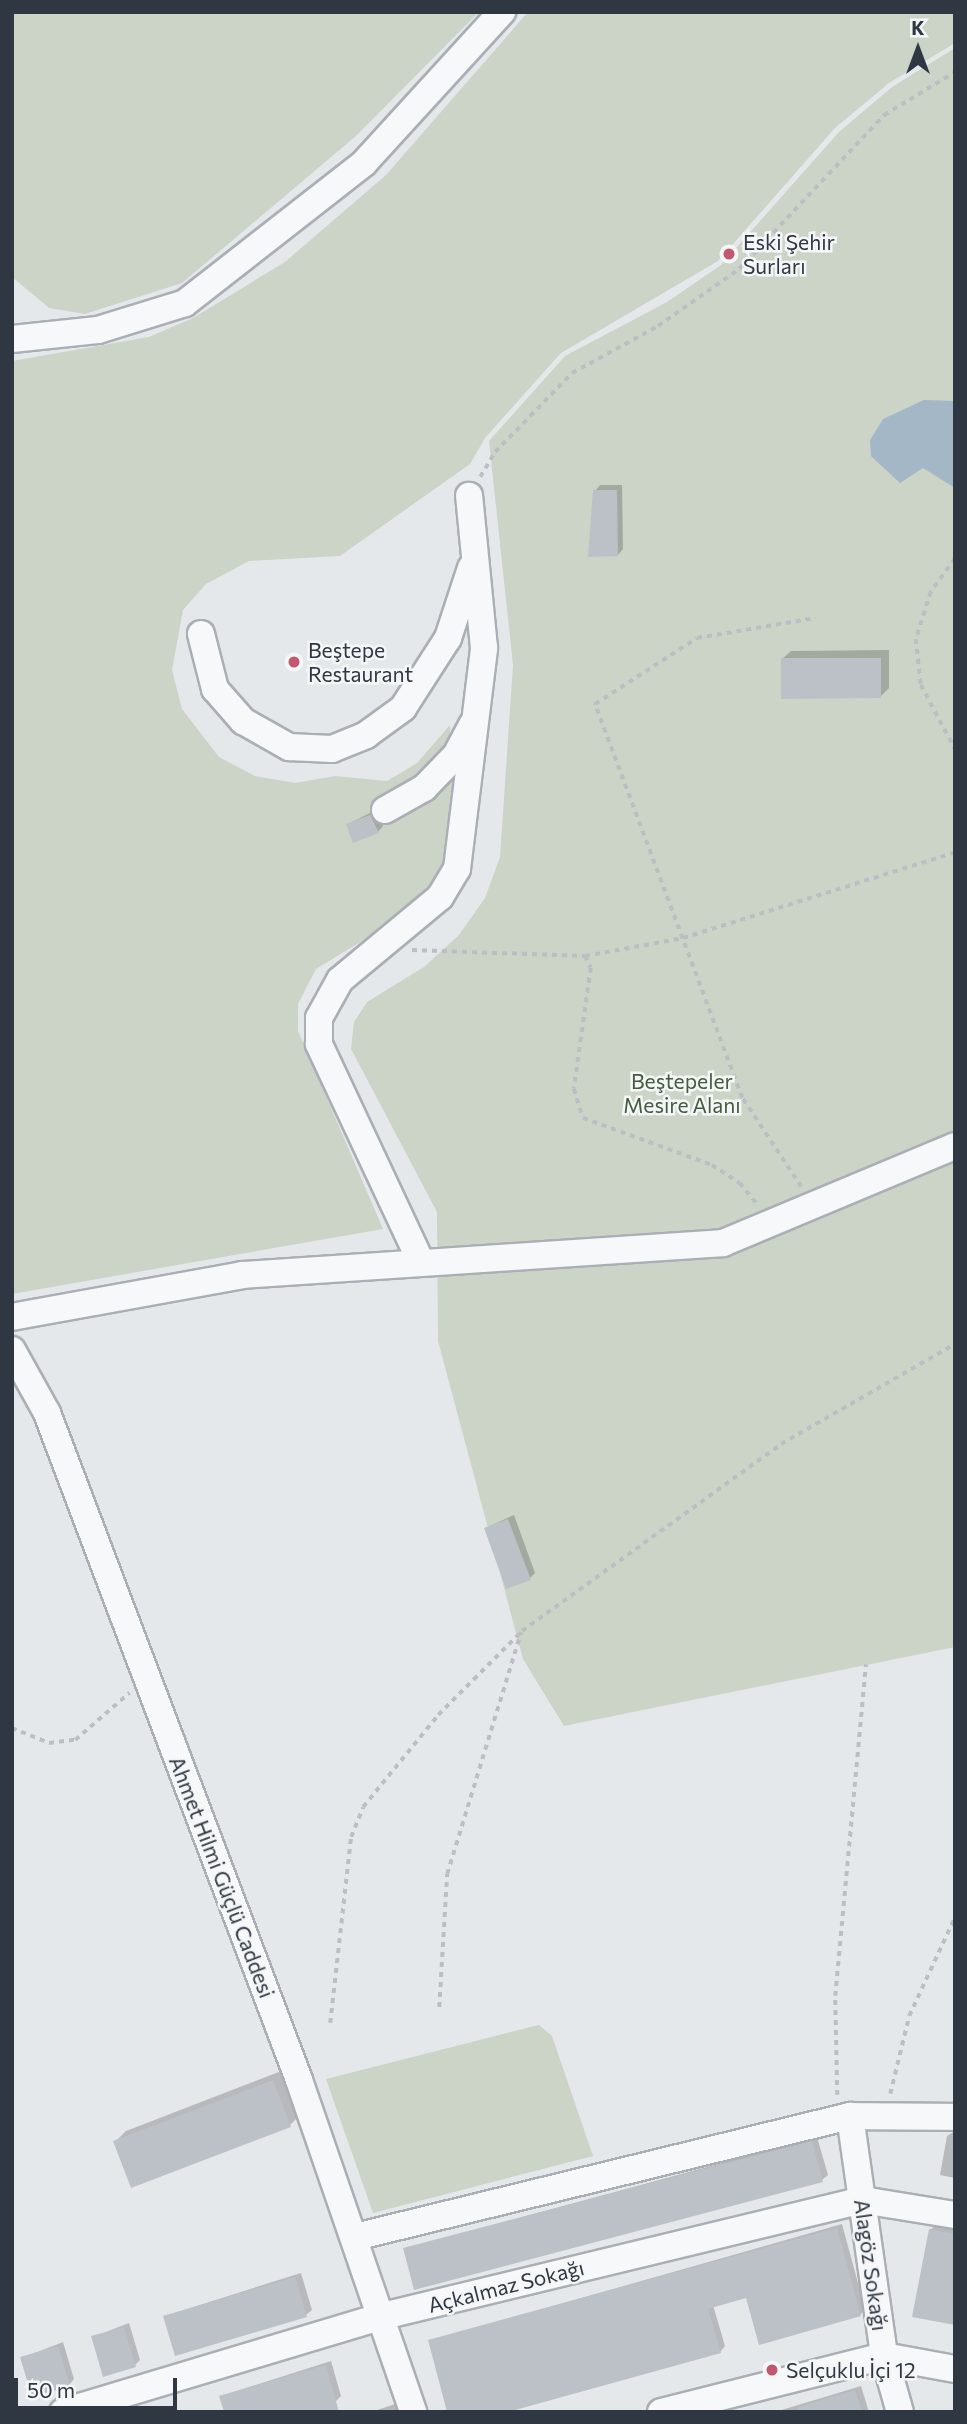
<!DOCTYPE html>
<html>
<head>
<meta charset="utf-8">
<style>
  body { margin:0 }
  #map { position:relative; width:967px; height:2424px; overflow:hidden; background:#e5e8eb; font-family:Commissioner,sans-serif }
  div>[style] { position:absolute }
  .green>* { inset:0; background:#cbd4c7 }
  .water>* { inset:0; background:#a4b7c7 }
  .shadow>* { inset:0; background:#0003 }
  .building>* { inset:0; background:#bcc1c7 }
  .path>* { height:3.5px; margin-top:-1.75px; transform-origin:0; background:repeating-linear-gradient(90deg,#bbbec3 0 5px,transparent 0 10px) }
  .roads { filter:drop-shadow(2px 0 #aaafb5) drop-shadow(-2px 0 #aaafb5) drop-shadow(0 2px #aaafb5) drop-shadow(0 -2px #aaafb5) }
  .minor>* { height:26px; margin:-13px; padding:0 13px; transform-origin:13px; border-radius:13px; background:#f7f8fa }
  .dots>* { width:19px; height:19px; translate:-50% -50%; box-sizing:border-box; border:4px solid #f4f6f8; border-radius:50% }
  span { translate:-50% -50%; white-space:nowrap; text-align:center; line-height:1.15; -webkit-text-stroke:5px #f4f6f8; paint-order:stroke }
  .poi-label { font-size:21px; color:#2e3742 }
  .left { translate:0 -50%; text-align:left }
  .park-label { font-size:21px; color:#455c3c }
  .street-label { font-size:21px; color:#2e3742 }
  .frame { position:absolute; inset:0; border:14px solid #2e3742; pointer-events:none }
  .north { position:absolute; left:883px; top:14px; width:70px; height:70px; -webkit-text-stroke:5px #f4f6f8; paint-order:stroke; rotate:0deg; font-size:19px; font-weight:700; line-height:28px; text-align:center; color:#2e3742 }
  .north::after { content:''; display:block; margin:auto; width:24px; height:32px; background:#2e3742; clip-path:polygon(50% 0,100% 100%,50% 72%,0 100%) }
  .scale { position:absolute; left:14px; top:2378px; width:163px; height:32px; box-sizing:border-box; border:4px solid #2e3742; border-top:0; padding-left:9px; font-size:21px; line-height:24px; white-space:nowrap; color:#2e3742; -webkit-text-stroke:5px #f4f6f8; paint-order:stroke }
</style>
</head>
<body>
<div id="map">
  <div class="green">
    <i style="clip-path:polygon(12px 12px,479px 12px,356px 136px,182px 283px,85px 314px,49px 308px,12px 277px)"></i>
    <i style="clip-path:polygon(528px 12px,955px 12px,955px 43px,889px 83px,835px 128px,718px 261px,561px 353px,485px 438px,470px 464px,340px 556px,249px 561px,206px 584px,183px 610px,172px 670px,182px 709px,219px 757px,255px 776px,295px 783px,335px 776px,387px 781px,417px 763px,450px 725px,455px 829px,444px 867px,427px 893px,390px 924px,316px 969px,298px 1004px,298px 1031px,383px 1229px,12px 1294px,12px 361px,149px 337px,193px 318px,285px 262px,386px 175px)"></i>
    <i style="clip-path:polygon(955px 48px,955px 1647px,564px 1726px,523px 1659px,438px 1341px,437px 1212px,351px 1049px,354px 1022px,367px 1002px,424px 967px,459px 935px,485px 898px,500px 857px,513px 665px,489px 441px,565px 356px,667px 302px,721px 265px,839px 132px,892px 87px)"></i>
    <i style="clip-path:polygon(539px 2025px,552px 2036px,593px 2156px,373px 2213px,326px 2079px)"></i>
  </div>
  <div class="water">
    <i style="clip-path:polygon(924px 400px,955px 401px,955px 488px,923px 468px,900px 483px,871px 456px,870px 440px,883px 419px)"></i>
  </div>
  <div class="shadow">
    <i style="clip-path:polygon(600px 485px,622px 485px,623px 549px,618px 555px,595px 491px)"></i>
    <i style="clip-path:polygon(889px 650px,889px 688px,881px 696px,782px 659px,791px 651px)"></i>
    <i style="clip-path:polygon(376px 810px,383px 826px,378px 832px,348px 824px)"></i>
    <i style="clip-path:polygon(514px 1515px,535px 1573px,530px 1578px,486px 1528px)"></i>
    <i style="clip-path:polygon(284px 2070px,301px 2114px,290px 2125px,115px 2142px,126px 2131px)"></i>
    <i style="clip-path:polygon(955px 2131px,955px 2178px,940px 2175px,947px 2136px)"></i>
    <i style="clip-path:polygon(817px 2137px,828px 2175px,822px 2180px,405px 2249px)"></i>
    <i style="clip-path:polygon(842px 2224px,865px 2309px,860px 2315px,747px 2296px,713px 2305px,725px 2346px,720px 2352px,430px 2341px)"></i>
    <i style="clip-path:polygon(936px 2225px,955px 2228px,955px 2324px,930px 2230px)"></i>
    <i style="clip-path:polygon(301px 2273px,312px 2310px,306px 2315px,165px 2316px)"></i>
    <i style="clip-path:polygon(129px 2323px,140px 2360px,135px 2365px,93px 2337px)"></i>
    <i style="clip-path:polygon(63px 2342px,74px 2379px,69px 2385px,22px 2358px)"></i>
    <i style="clip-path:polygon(331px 2361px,341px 2396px,336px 2401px,221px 2396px)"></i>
    <i style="clip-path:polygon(861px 2386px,869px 2412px,775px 2412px)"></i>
    <i style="clip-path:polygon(398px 2403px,400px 2412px,375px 2412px,377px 2410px)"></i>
  </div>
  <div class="building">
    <i style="clip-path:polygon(593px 490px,617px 490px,618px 556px,588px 557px)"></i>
    <i style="clip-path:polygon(781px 658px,881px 658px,881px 698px,781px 699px)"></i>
    <i style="clip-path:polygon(370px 815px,379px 833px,353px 843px,346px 824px)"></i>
    <i style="clip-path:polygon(508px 1519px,531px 1580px,506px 1589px,484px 1528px)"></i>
    <i style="clip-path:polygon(273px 2080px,291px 2127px,131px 2188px,113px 2141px)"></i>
    <i style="clip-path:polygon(812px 2141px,823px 2182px,414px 2290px,403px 2248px)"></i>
    <i style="clip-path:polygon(837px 2228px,861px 2316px,759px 2345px,746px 2298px,708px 2309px,721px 2353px,508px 2412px,447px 2412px,428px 2340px)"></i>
    <i style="clip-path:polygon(929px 2229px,955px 2234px,955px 2325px,912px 2317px)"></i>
    <i style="clip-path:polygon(295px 2277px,307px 2317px,175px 2356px,163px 2316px)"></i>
    <i style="clip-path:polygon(124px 2327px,136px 2367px,103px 2377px,91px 2336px)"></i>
    <i style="clip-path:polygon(58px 2346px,70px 2386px,32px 2397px,20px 2357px)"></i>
    <i style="clip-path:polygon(326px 2365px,339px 2412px,224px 2412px,219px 2396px)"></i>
    <i style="clip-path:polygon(855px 2390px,862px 2412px,798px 2412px,798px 2407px)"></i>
  </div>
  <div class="path">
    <i style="left:480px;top:477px;width:29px;rotate:-59deg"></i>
    <i style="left:495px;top:452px;width:110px;rotate:-45.7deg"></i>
    <i style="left:572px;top:373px;width:98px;rotate:-28.7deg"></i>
    <i style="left:658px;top:326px;width:99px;rotate:-35.1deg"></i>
    <i style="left:739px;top:269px;width:212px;rotate:-46.7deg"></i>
    <i style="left:884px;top:115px;width:83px;rotate:-31.2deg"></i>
    <i style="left:955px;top:559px;width:41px;rotate:126deg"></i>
    <i style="left:931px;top:592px;width:49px;rotate:107.7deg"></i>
    <i style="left:916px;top:639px;width:46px;rotate:83.8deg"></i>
    <i style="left:921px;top:685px;width:72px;rotate:62deg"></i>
    <i style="left:412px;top:950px;width:173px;rotate:2deg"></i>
    <i style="left:585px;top:956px;width:13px;rotate:63deg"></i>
    <i style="left:591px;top:968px;width:122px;rotate:98deg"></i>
    <i style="left:574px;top:1089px;width:30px;rotate:73deg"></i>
    <i style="left:583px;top:1118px;width:137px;rotate:20deg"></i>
    <i style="left:712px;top:1165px;width:33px;rotate:33deg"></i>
    <i style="left:740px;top:1183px;width:26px;rotate:51deg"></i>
    <i style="left:585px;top:956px;width:100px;rotate:-10.4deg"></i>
    <i style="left:683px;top:938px;width:285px;rotate:-17.5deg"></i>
    <i style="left:801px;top:1187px;width:107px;rotate:-123.5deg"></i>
    <i style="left:742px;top:1098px;width:421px;rotate:-110.5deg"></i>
    <i style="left:595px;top:704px;width:121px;rotate:-32.9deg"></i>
    <i style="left:697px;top:638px;width:120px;rotate:-9.6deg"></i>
    <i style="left:12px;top:1728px;width:40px;rotate:22deg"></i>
    <i style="left:49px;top:1743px;width:26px;rotate:-7deg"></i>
    <i style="left:75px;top:1740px;width:72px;rotate:-41deg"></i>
    <i style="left:439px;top:2007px;width:133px;rotate:-86.6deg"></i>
    <i style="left:447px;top:1874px;width:253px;rotate:-73deg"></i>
    <i style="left:330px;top:2023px;width:187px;rotate:-83.6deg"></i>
    <i style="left:351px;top:1837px;width:32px;rotate:-68deg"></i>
    <i style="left:363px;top:1807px;width:119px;rotate:-50.8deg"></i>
    <i style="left:438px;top:1715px;width:119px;rotate:-45deg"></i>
    <i style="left:522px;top:1631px;width:319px;rotate:-35.8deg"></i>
    <i style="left:781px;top:1444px;width:201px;rotate:-29.9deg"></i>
    <i style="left:890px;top:2094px;width:80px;rotate:-76.3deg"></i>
    <i style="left:909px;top:2016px;width:109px;rotate:-65.1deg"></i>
    <i style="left:837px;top:2095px;width:99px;rotate:-91.2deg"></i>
    <i style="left:835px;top:1996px;width:333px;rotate:-84.7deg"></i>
  </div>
  <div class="roads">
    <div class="minor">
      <i style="left:12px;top:339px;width:86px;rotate:-6deg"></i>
      <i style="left:98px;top:330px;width:91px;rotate:-17.2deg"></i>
      <i style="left:185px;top:303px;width:227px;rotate:-38deg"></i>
      <i style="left:364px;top:163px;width:205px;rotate:-47.6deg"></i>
      <i style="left:201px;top:634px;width:57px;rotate:75.7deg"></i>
      <i style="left:215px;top:689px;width:43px;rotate:48.8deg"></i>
      <i style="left:243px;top:721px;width:53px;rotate:29.5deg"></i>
      <i style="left:289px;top:747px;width:43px;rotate:2.7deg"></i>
      <i style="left:332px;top:749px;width:37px;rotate:-22deg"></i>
      <i style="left:366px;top:735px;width:46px;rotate:-36.1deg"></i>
      <i style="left:403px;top:708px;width:83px;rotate:-57.3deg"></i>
      <i style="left:448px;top:638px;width:74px;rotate:-71.8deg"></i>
      <i style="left:385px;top:810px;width:45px;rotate:-29.4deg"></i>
      <i style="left:424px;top:788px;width:46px;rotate:-45.9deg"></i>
      <i style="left:456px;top:755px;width:34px;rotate:-62deg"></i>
      <i style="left:421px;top:1262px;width:241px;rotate:-115.1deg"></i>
      <i style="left:319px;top:1044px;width:26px;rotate:-90deg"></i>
      <i style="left:319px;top:1018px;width:43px;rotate:-61.1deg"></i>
      <i style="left:340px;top:980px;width:130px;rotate:-39.7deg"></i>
      <i style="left:440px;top:897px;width:33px;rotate:-59deg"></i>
      <i style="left:457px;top:869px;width:223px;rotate:-83deg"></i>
      <i style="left:484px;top:648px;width:153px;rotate:-95.6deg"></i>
      <i style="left:12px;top:1317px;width:234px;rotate:-10.3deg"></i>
      <i style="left:242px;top:1275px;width:482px;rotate:-3.8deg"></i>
      <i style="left:723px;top:1243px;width:251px;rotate:-22.7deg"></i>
      <i style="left:12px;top:1350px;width:72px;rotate:60.9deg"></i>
      <i style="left:47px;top:1413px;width:713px;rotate:69.3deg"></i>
      <i style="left:299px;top:2080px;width:351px;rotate:71deg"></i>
      <i style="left:850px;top:2116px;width:242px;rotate:81.9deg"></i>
      <i style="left:884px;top:2356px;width:58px;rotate:74.1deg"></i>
      <i style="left:355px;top:2237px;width:510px;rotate:-13.74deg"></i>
      <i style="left:850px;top:2116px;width:105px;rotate:0.5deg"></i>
      <i style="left:63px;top:2412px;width:334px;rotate:-16.7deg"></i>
      <i style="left:383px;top:2316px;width:493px;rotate:-13.6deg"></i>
      <i style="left:862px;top:2200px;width:94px;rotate:9.2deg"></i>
      <i style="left:661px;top:2412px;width:230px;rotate:-14.1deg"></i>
      <i style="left:884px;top:2356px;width:72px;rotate:10.4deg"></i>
    </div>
  </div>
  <div class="dots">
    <i style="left:729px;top:254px;background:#c25770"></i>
    <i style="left:294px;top:662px;background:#c25770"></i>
    <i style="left:772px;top:2370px;background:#c25770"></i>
  </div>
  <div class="poi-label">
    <span class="left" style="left:743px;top:254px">Eski Şehir<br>Surları</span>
    <span class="left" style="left:308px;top:662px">Beştepe<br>Restaurant</span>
    <span class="left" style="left:786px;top:2370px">Selçuklu İçi 12</span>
  </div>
  <div class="park-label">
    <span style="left:682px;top:1093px">Beştepeler<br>Mesire Alanı</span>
  </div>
  <div class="street-label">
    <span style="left:222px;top:1877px;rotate:69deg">Ahmet Hilmi Güçlü Caddesi</span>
    <span style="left:871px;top:2265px;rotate:82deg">Alagöz Sokağı</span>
    <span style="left:506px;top:2286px;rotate:-14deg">Açkalmaz Sokağı</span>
  </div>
  <div class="frame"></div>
  <div class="north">K</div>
  <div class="scale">50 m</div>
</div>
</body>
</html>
